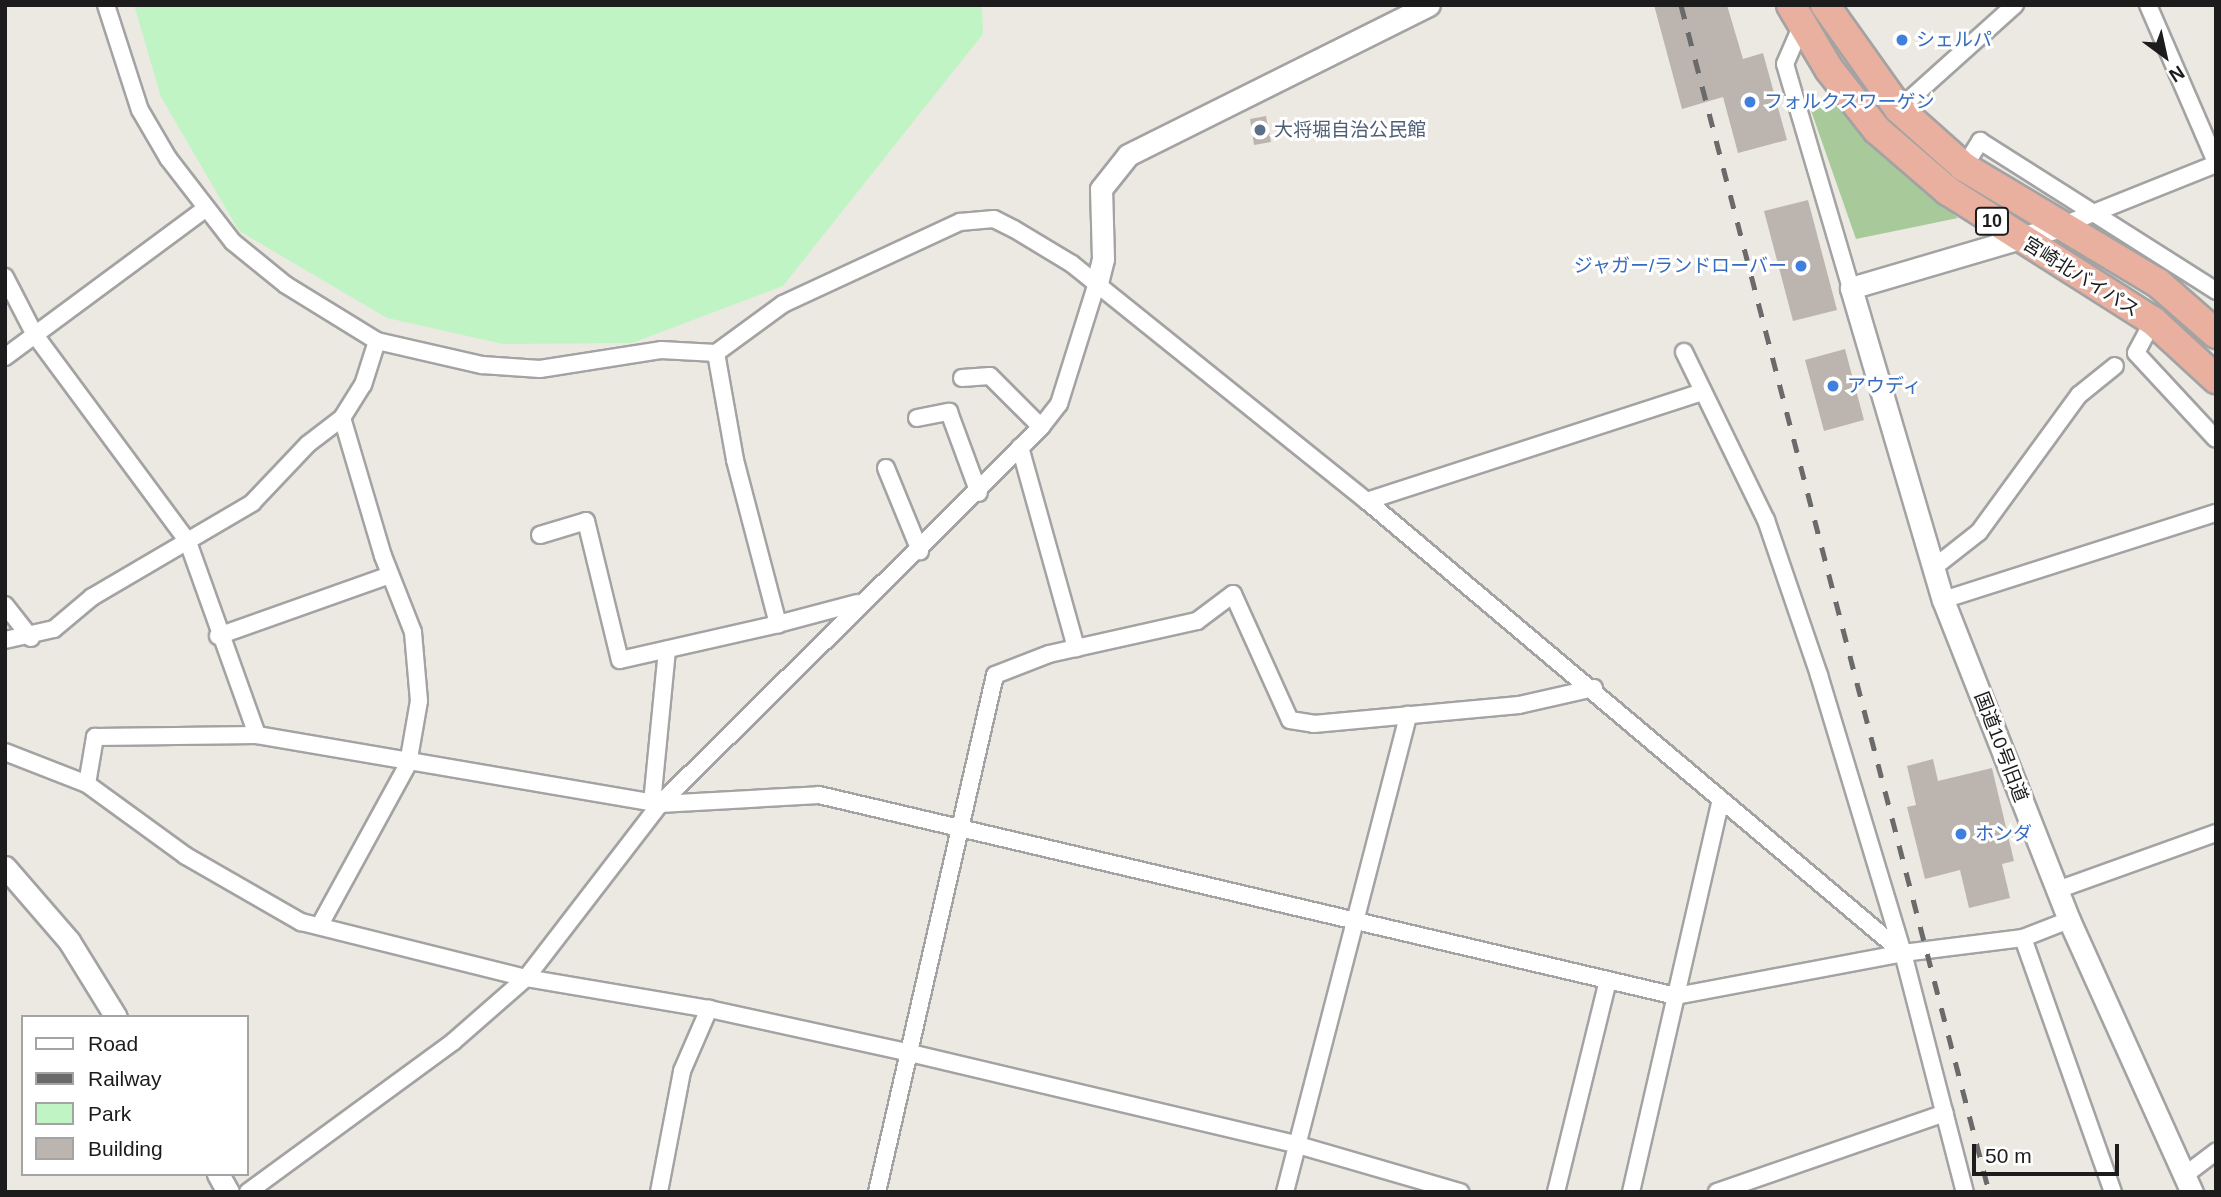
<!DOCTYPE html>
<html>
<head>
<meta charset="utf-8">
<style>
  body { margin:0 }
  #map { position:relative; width:2221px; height:1197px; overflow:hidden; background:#ece9e2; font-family:Helvetica,"Noto Sans JP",sans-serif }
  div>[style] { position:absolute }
  .forest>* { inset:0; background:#a8c99a }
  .park>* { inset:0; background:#c1f4c5 }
  .building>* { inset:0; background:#bcb5af }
  .roads { filter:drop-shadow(2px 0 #a3a3a3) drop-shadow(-2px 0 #a3a3a3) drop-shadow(0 2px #a3a3a3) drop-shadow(0 -2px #a3a3a3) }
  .minor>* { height:16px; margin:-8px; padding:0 8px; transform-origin:8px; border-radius:8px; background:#fff }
  .tertiary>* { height:21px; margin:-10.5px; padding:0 10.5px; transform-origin:10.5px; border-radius:10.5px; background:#fff }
  .trunk>* { height:28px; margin:-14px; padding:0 14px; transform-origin:14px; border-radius:14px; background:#e9af9f }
  .rail>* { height:5px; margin-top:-2.5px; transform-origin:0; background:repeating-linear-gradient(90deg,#6a6a6a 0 14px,transparent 0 28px) }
  .dots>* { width:19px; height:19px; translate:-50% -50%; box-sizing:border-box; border:4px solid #fff; border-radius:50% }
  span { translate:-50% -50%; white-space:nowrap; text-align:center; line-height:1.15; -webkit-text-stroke:6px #fff; paint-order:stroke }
  .shield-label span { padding:2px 5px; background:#fff; border:2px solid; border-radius:5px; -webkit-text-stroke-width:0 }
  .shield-label { font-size:18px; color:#1c1c1c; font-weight:700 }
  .shop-label { font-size:19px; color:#366cbe }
  .left { translate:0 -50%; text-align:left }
  .right { translate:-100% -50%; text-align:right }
  .service-label { font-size:19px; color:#4e5e75 }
  .street-label { font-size:19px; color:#1c1c1c }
  .frame { position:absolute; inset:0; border:7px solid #1c1c1c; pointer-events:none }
  .legend { position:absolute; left:21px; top:1015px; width:228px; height:161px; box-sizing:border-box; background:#fff; border:2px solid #a4a4a4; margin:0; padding:9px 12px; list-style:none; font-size:21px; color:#1c1c1c }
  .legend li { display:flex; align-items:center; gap:14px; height:35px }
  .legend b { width:35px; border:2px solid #a4a4a4 }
  .north { position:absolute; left:2130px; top:21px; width:70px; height:70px; -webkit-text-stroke:5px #fff; paint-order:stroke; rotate:147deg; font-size:19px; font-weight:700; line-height:28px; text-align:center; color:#1c1c1c }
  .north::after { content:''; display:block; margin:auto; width:24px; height:32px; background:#1c1c1c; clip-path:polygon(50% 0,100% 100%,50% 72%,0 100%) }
  .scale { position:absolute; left:1972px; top:1144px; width:147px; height:32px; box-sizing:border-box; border:4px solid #1c1c1c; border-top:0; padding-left:9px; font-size:21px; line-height:24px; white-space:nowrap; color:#1c1c1c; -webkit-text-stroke:5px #fff; paint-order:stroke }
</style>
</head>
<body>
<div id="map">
  <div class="forest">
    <i style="clip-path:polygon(1808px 102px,1835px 103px,1868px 144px,1958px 218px,1856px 239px)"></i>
  </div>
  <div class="park">
    <i style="clip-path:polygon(134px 5px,982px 5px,983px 34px,783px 286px,632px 343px,503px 344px,387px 318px,239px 231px,161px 97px)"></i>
  </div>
  <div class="building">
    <i style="clip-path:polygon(1654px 5px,1727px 5px,1743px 59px,1763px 53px,1787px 140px,1738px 153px,1723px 97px,1682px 109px)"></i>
    <i style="clip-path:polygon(1266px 116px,1271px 142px,1254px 145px,1250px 119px)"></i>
    <i style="clip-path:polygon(1808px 200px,1837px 310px,1793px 321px,1764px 211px)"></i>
    <i style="clip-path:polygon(1845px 349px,1864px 420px,1824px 431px,1805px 360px)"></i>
    <i style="clip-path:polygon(1933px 759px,1938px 781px,1992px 768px,2014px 861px,2002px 864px,2010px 898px,1969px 908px,1960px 870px,1925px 879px,1907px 807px,1916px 805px,1907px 766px)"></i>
  </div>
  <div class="roads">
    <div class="minor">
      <i style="left:106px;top:5px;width:110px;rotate:72.1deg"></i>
      <i style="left:140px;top:110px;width:56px;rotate:59.7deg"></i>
      <i style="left:168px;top:158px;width:106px;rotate:52.3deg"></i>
      <i style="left:233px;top:242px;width:68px;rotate:39.1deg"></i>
      <i style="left:286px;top:285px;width:107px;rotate:31.6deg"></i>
      <i style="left:377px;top:341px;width:108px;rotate:12.9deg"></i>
      <i style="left:482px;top:365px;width:58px;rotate:3.9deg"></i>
      <i style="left:540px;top:369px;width:122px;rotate:-8.9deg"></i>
      <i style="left:661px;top:350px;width:55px;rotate:3.1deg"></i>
      <i style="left:716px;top:353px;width:83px;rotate:-36.2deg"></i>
      <i style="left:783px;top:304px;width:195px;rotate:-24.9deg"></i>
      <i style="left:960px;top:222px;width:34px;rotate:-5deg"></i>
      <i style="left:994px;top:219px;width:22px;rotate:27deg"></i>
      <i style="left:1014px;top:229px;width:68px;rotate:31.1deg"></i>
      <i style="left:1072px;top:264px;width:378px;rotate:38.8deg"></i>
      <i style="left:1367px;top:501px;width:701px;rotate:40.14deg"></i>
      <i style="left:2148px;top:5px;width:171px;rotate:66.6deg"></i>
      <i style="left:1801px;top:27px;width:40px;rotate:113.4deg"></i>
      <i style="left:1785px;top:64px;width:234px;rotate:73.6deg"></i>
      <i style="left:1899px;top:109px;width:156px;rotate:-41.9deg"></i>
      <i style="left:1964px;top:167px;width:31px;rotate:-58deg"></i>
      <i style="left:1980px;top:141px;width:280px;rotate:32.4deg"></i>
      <i style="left:2061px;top:226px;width:167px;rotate:-21.8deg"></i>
      <i style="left:5px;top:277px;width:65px;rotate:62.7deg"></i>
      <i style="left:35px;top:335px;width:257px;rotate:53.5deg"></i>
      <i style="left:188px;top:542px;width:205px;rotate:70.3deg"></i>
      <i style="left:2153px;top:321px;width:36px;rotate:118deg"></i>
      <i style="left:2136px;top:353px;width:117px;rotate:47.1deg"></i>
      <i style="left:1684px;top:352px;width:187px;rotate:64deg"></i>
      <i style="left:1766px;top:520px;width:164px;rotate:71.1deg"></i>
      <i style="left:1819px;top:675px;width:290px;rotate:73.2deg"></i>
      <i style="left:1903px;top:953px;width:247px;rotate:75.5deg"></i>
      <i style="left:716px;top:353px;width:109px;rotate:79.9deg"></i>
      <i style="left:735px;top:460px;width:170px;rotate:75.3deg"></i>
      <i style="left:778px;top:624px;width:82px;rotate:-14.9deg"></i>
      <i style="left:5px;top:357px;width:250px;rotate:-36.5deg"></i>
      <i style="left:962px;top:378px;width:28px;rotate:-4deg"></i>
      <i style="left:990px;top:376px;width:72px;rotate:45deg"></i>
      <i style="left:917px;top:418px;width:33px;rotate:-11deg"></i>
      <i style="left:949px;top:412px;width:86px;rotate:69.7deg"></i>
      <i style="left:1020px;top:447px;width:209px;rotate:74.4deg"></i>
      <i style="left:886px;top:468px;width:90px;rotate:67.7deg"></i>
      <i style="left:1367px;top:501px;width:353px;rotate:-18deg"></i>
      <i style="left:540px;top:535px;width:48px;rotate:-16.9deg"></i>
      <i style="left:586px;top:521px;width:143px;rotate:76.3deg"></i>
      <i style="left:620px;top:660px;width:162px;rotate:-12.8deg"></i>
      <i style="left:1932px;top:569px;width:60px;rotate:-38.2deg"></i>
      <i style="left:1979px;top:532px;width:170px;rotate:-53.9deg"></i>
      <i style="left:2079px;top:395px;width:46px;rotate:-38.9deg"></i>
      <i style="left:1943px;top:600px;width:287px;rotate:-17.7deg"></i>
      <i style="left:5px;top:605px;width:42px;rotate:51.8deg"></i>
      <i style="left:218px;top:636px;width:182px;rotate:-19.5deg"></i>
      <i style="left:5px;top:640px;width:50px;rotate:-12.7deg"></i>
      <i style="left:54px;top:629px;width:50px;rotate:-40.1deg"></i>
      <i style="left:92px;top:597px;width:186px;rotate:-30.4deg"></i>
      <i style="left:252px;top:503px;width:81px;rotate:-46.5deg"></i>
      <i style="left:308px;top:444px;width:43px;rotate:-37.4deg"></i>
      <i style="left:342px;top:418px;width:39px;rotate:-58deg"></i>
      <i style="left:363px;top:385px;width:46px;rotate:-72.3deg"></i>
      <i style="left:5px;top:752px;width:88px;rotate:21.3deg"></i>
      <i style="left:87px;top:784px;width:122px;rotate:36deg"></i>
      <i style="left:186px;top:856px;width:133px;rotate:29.9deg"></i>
      <i style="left:301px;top:922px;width:232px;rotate:14deg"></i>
      <i style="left:526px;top:978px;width:186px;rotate:9.6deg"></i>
      <i style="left:709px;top:1009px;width:206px;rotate:12.3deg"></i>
      <i style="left:910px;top:1053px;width:399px;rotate:13.3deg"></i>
      <i style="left:1298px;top:1145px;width:169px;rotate:16.2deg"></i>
      <i style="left:87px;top:784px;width:48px;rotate:-80.3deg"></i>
      <i style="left:95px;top:737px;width:162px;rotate:-0.7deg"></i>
      <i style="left:257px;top:735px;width:409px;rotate:9.7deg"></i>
      <i style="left:660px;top:804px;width:159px;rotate:-3.2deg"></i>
      <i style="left:819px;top:795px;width:880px;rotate:13.2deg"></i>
      <i style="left:1676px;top:996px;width:231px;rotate:-10.7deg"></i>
      <i style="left:1903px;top:953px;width:121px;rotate:-7.1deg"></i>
      <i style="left:2023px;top:938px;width:49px;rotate:-21.4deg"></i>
      <i style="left:652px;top:803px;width:154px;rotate:-84.4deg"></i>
      <i style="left:2057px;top:890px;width:169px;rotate:-19.7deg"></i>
      <i style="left:321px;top:923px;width:181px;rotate:-61.3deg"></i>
      <i style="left:408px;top:764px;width:64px;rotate:-80.1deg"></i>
      <i style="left:419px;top:701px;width:69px;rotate:-95deg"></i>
      <i style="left:413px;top:632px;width:82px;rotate:-111.5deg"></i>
      <i style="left:383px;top:556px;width:144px;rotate:-106.5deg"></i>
      <i style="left:2023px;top:938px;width:269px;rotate:70.5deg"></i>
      <i style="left:2185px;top:1175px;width:39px;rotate:-37deg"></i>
      <i style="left:248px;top:1192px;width:255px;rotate:-36.2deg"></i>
      <i style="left:454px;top:1041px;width:96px;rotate:-41.2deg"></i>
      <i style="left:526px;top:978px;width:220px;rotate:-52.4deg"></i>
      <i style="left:660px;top:804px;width:536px;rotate:-44.7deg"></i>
      <i style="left:1041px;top:427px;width:29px;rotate:-52deg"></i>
      <i style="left:1059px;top:404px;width:127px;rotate:-72.6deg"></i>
      <i style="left:659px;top:1192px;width:123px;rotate:-79.2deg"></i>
      <i style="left:682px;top:1071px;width:68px;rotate:-66.5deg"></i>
      <i style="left:877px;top:1192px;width:530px;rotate:-77.14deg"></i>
      <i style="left:995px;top:675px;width:58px;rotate:-21.3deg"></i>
      <i style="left:1049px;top:654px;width:152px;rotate:-12.6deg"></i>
      <i style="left:1197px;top:621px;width:45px;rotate:-36.9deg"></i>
      <i style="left:1233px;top:594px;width:138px;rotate:65.7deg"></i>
      <i style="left:1290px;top:720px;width:24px;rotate:9deg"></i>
      <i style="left:1314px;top:724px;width:206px;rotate:-5.3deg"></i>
      <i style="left:1519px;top:705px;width:77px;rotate:-12.8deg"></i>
      <i style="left:1285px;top:1192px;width:493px;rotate:-75.5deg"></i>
      <i style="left:1556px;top:1192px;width:218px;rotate:-76.2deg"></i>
      <i style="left:1631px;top:1192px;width:402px;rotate:-77.1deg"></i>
      <i style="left:1717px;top:1192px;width:241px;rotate:-19.1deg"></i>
    </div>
    <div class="tertiary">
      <i style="left:2058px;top:227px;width:216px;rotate:163.6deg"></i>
      <i style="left:1851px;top:288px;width:325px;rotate:73.6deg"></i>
      <i style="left:1943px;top:600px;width:344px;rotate:68.5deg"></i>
      <i style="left:2069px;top:920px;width:299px;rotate:65.7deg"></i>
      <i style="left:1097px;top:283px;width:25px;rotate:-76deg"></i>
      <i style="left:1103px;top:259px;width:70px;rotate:-91.6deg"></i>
      <i style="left:1101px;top:189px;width:43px;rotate:-51.5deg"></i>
      <i style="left:1128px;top:155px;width:336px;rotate:-26.5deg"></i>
      <i style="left:5px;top:867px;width:98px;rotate:49.1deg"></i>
      <i style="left:69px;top:941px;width:89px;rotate:58.3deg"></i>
      <i style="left:218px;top:1174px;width:21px;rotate:61deg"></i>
    </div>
    <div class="trunk">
      <i style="left:1791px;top:5px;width:74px;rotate:59.3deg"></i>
      <i style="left:1829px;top:69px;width:78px;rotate:51.8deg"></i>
      <i style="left:1877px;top:130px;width:94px;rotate:40.7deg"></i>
      <i style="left:1948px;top:191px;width:243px;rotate:32.4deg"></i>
      <i style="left:2153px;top:321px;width:86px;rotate:42.6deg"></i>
      <i style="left:1825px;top:5px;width:128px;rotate:54.6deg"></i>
      <i style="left:1899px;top:109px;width:87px;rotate:41.7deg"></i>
      <i style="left:1964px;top:167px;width:226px;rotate:30.9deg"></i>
      <i style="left:2158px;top:283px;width:77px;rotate:41.3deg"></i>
    </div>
  </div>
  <div class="rail">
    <i style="left:1681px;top:5px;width:1226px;rotate:75.45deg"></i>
  </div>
  <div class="dots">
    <i style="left:1902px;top:40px;background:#3f7fe0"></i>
    <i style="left:1750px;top:102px;background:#3f7fe0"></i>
    <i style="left:1260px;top:130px;background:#5c6f8a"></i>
    <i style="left:1801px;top:266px;background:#3f7fe0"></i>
    <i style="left:1833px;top:386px;background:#3f7fe0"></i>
    <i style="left:1961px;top:834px;background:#3f7fe0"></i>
  </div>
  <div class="shield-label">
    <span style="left:1992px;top:221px">10</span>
  </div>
  <div class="shop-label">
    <span class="left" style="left:1916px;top:40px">シェルパ</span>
    <span class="left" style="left:1764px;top:102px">フォルクスワーゲン</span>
    <span class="right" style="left:1787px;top:266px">ジャガー/ランドローバー</span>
    <span class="left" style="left:1847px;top:386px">アウディ</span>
    <span class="left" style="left:1975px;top:834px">ホンダ</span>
  </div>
  <div class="service-label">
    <span class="left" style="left:1274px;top:130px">大将堀自治公民館</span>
  </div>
  <div class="street-label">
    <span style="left:2081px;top:277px;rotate:32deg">宮崎北バイパス</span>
    <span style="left:2001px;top:747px;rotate:69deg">国道10号旧道</span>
  </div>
  <div class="frame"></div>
  <ul class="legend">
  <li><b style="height:9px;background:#fff"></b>Road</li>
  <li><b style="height:9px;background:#6a6a6a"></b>Railway</li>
  <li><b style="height:19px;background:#c1f4c5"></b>Park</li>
  <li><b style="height:19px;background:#bcb5af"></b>Building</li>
  </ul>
  <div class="north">N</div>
  <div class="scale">50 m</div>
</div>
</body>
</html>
